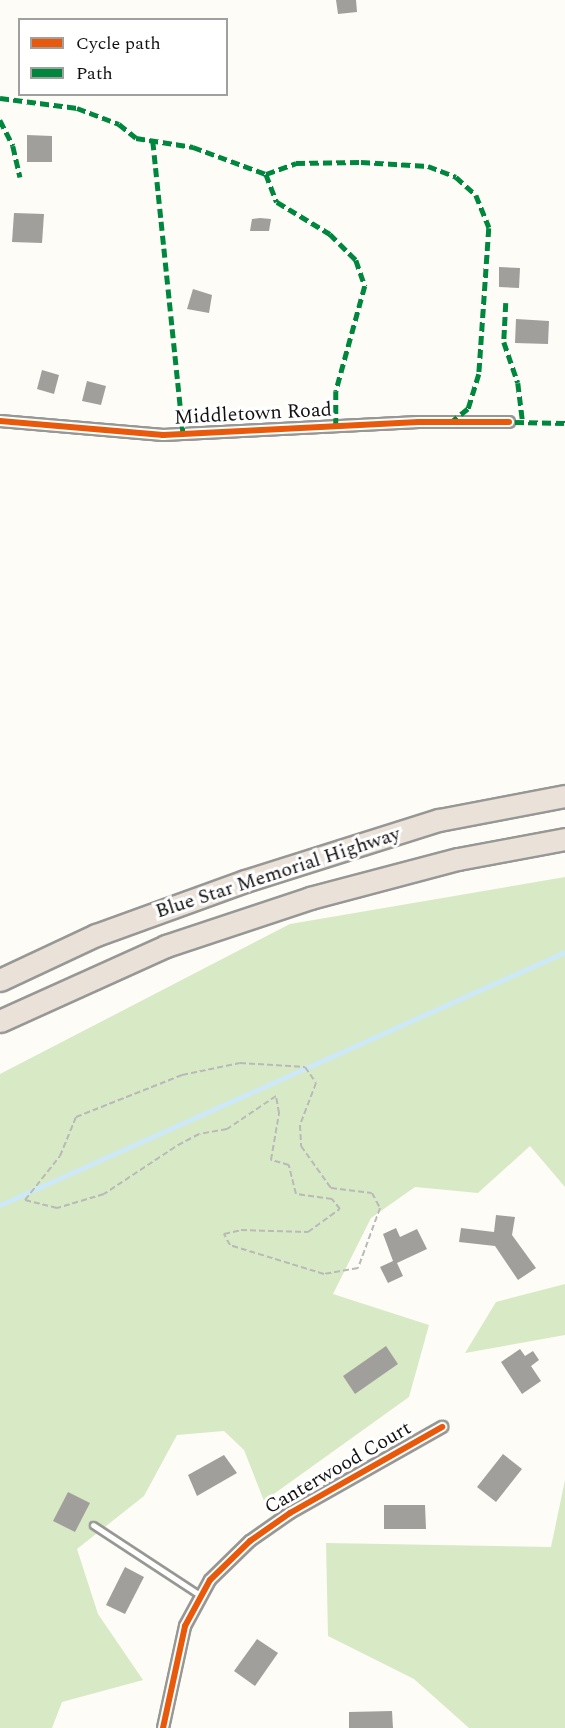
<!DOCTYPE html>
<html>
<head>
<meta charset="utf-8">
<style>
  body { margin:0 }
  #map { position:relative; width:565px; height:1728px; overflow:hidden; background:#fdfcf7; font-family:Spectral,serif }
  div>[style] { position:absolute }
  .forest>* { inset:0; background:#d8eac5 }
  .stream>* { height:4.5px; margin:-2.25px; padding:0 2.25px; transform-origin:2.25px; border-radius:2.25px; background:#cde8f7 }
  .building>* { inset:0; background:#a19f9c }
  .path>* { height:2px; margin-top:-1px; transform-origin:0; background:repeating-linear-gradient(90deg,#b9b9b8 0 6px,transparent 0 9px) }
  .roads { filter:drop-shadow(2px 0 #979795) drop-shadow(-2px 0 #979795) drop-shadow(0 2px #979795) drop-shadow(0 -2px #979795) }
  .lane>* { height:5px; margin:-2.5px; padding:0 2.5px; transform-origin:2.5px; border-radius:2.5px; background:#fffffe }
  .street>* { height:10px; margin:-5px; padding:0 5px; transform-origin:5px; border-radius:5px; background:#fffffe }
  .highway>* { height:21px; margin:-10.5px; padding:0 10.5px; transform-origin:10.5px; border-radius:10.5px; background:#eae1d8 }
  .quiet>* { height:4.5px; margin-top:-2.25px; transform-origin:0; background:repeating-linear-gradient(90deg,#00873e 0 9px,transparent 0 13.5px) }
  .cycleway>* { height:6px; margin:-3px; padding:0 3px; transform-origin:3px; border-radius:3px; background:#e8590c }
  span { translate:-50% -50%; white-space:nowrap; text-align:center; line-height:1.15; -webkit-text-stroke:6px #fff; paint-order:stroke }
  .street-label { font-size:20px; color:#111 }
  .legend { position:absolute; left:18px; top:18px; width:210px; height:78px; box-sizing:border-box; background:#fff; border:2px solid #a0a0a0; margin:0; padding:8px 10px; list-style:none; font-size:18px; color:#111 }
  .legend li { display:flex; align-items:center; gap:12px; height:30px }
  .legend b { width:30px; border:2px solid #a0a0a0 }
</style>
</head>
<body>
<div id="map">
  <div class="forest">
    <i style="clip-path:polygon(565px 877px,565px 1187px,530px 1146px,478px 1193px,415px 1187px,371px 1218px,333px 1294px,429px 1325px,409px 1397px,264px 1501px,244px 1450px,224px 1431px,177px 1435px,144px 1496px,77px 1549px,98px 1614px,143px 1680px,62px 1702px,52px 1728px,0 1728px,0 1074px,290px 924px)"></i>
    <i style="clip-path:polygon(565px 1284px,565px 1335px,465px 1353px,496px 1302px)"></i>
    <i style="clip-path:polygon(565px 1480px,565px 1728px,469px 1728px,414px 1679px,328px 1636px,326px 1543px,551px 1547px)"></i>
  </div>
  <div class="stream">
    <i style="left:0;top:1205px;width:619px;rotate:-24.12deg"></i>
  </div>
  <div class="building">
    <i style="clip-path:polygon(336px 0,356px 0,357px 12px,338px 14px)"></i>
    <i style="clip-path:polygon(27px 135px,52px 136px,52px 162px,27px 162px)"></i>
    <i style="clip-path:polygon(14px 213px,44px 214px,42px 243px,12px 242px)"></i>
    <i style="clip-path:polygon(260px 218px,271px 219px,269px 231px,250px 231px,252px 219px)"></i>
    <i style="clip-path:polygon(499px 267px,520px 268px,519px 288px,499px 287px)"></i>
    <i style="clip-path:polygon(193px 289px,212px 295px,209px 313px,187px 309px)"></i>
    <i style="clip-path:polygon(516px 319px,549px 321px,548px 344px,515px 343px)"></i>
    <i style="clip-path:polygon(42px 370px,59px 375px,54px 394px,37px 389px)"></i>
    <i style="clip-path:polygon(87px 381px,106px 386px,101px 405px,82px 401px)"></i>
    <i style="clip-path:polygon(496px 1215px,515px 1217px,512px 1235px,536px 1268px,518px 1280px,495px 1246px,459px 1242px,461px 1228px,494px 1232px)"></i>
    <i style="clip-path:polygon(396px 1228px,400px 1237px,417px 1229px,427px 1249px,397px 1263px,403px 1276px,388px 1283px,380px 1267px,393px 1261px,383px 1234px)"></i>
    <i style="clip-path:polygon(386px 1346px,398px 1364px,355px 1394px,343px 1376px)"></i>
    <i style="clip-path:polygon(520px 1349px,525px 1356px,533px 1351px,539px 1360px,531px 1366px,541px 1381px,522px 1394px,501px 1362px)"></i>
    <i style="clip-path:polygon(503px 1454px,522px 1469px,496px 1502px,477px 1487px)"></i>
    <i style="clip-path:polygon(224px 1455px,237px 1473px,197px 1496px,188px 1475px)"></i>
    <i style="clip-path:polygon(68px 1492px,90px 1503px,75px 1532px,53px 1521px)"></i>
    <i style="clip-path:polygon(384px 1505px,425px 1505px,426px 1529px,384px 1529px)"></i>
    <i style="clip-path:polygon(125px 1567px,144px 1577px,125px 1614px,106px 1605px)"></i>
    <i style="clip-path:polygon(257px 1639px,278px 1653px,255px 1686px,234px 1671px)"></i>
    <i style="clip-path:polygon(392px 1711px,393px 1728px,349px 1728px,349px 1712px)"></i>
  </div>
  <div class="path">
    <i style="left:240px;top:1063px;width:65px;rotate:3.5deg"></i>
    <i style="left:305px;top:1067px;width:19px;rotate:55deg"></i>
    <i style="left:316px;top:1083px;width:45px;rotate:110.9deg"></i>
    <i style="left:300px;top:1125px;width:21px;rotate:87deg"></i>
    <i style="left:301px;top:1146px;width:52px;rotate:54.5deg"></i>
    <i style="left:331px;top:1188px;width:41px;rotate:7deg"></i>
    <i style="left:372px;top:1193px;width:17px;rotate:62deg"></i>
    <i style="left:380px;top:1208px;width:64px;rotate:110.1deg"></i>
    <i style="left:358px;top:1268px;width:35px;rotate:170deg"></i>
    <i style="left:324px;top:1274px;width:98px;rotate:-162.9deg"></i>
    <i style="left:230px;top:1245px;width:13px;rotate:-119deg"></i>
    <i style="left:224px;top:1234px;width:17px;rotate:-13deg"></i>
    <i style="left:241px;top:1230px;width:67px;rotate:1.7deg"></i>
    <i style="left:308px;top:1232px;width:39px;rotate:-36deg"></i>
    <i style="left:340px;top:1209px;width:13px;rotate:-129deg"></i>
    <i style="left:332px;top:1199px;width:36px;rotate:-172deg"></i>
    <i style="left:296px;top:1194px;width:30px;rotate:-104deg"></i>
    <i style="left:289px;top:1165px;width:19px;rotate:-164deg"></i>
    <i style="left:271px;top:1160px;width:48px;rotate:-80.3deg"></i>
    <i style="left:279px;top:1113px;width:17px;rotate:-100deg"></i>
    <i style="left:276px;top:1096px;width:59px;rotate:146deg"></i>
    <i style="left:227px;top:1129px;width:28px;rotate:170deg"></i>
    <i style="left:199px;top:1134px;width:27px;rotate:152deg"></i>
    <i style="left:175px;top:1147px;width:85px;rotate:146.5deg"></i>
    <i style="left:104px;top:1194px;width:49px;rotate:163.4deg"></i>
    <i style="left:57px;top:1208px;width:33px;rotate:-166deg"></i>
    <i style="left:25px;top:1200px;width:56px;rotate:-51.5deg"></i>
    <i style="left:60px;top:1156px;width:42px;rotate:-67.7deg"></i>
    <i style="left:76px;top:1117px;width:114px;rotate:-21.6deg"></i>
    <i style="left:182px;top:1075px;width:59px;rotate:-11.7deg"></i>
  </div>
  <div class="roads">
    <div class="lane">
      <i style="left:93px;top:1525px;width:129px;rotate:33.3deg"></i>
    </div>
    <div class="street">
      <i style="left:0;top:421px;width:164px;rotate:4.9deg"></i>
      <i style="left:163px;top:435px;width:256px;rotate:-2.9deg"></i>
      <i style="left:419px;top:422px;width:90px"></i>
      <i style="left:163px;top:1728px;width:104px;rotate:-77.8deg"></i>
      <i style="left:185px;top:1626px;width:52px;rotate:-61.5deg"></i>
      <i style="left:210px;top:1580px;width:56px;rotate:-44.3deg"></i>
      <i style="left:250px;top:1541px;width:49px;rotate:-35deg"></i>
      <i style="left:290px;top:1513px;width:175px;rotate:-29.5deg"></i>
    </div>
    <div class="highway">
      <i style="left:0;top:980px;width:106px;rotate:-25.1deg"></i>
      <i style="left:96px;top:935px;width:158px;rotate:-19.9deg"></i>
      <i style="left:245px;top:881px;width:203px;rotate:-17.5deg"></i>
      <i style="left:439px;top:820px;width:128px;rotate:-10.8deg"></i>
      <i style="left:0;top:1021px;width:182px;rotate:-24.3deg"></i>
      <i style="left:166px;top:946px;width:152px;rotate:-18.4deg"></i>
      <i style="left:310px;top:898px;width:153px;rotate:-14.8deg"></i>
      <i style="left:458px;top:859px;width:109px;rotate:-10.6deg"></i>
    </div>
  </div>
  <div class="quiet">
    <i style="left:0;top:98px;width:78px;rotate:7.4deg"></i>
    <i style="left:77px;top:108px;width:45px;rotate:20.9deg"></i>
    <i style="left:119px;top:124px;width:22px;rotate:39deg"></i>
    <i style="left:136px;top:138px;width:58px;rotate:9deg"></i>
    <i style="left:193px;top:147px;width:78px;rotate:20.3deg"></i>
    <i style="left:266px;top:174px;width:32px;rotate:-20deg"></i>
    <i style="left:296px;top:163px;width:65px;rotate:-0.9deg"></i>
    <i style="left:361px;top:162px;width:67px;rotate:3.4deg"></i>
    <i style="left:428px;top:166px;width:30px;rotate:21deg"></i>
    <i style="left:456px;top:177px;width:27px;rotate:42deg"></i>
    <i style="left:476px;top:195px;width:35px;rotate:68deg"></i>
    <i style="left:489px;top:228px;width:146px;rotate:93.9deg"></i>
    <i style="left:479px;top:374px;width:37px;rotate:107deg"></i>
    <i style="left:468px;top:409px;width:19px;rotate:141deg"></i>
    <i style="left:0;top:120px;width:29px;rotate:63deg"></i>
    <i style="left:13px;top:146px;width:32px;rotate:77deg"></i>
    <i style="left:153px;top:141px;width:293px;rotate:84.1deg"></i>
    <i style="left:266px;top:174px;width:30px;rotate:69deg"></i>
    <i style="left:277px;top:202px;width:62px;rotate:31.1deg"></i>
    <i style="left:330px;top:234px;width:37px;rotate:45deg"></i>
    <i style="left:356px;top:260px;width:28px;rotate:71deg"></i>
    <i style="left:365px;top:286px;width:109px;rotate:105.4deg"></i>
    <i style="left:336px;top:391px;width:36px;rotate:90deg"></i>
    <i style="left:506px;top:303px;width:39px;rotate:93deg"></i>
    <i style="left:504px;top:342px;width:43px;rotate:71.1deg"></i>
    <i style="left:518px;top:383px;width:39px;rotate:83deg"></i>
    <i style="left:515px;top:422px;width:50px;rotate:1.1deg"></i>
  </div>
  <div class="cycleway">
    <i style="left:0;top:421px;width:164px;rotate:4.9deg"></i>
    <i style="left:163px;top:435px;width:256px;rotate:-2.9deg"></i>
    <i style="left:419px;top:422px;width:90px"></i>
    <i style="left:163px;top:1728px;width:104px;rotate:-77.8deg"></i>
    <i style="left:185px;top:1626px;width:52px;rotate:-61.5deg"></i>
    <i style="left:210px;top:1580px;width:56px;rotate:-44.3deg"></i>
    <i style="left:250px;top:1541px;width:49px;rotate:-35deg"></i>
    <i style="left:290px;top:1513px;width:175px;rotate:-29.5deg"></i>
  </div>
  <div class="street-label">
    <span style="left:253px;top:414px;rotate:-3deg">Middletown Road</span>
    <span style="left:278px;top:873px;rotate:-18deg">Blue Star Memorial Highway</span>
    <span style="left:338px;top:1468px;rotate:-30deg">Canterwood Court</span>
  </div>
  <ul class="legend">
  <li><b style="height:8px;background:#e8590c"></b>Cycle path</li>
  <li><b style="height:8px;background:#00873e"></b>Path</li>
  </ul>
</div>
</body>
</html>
